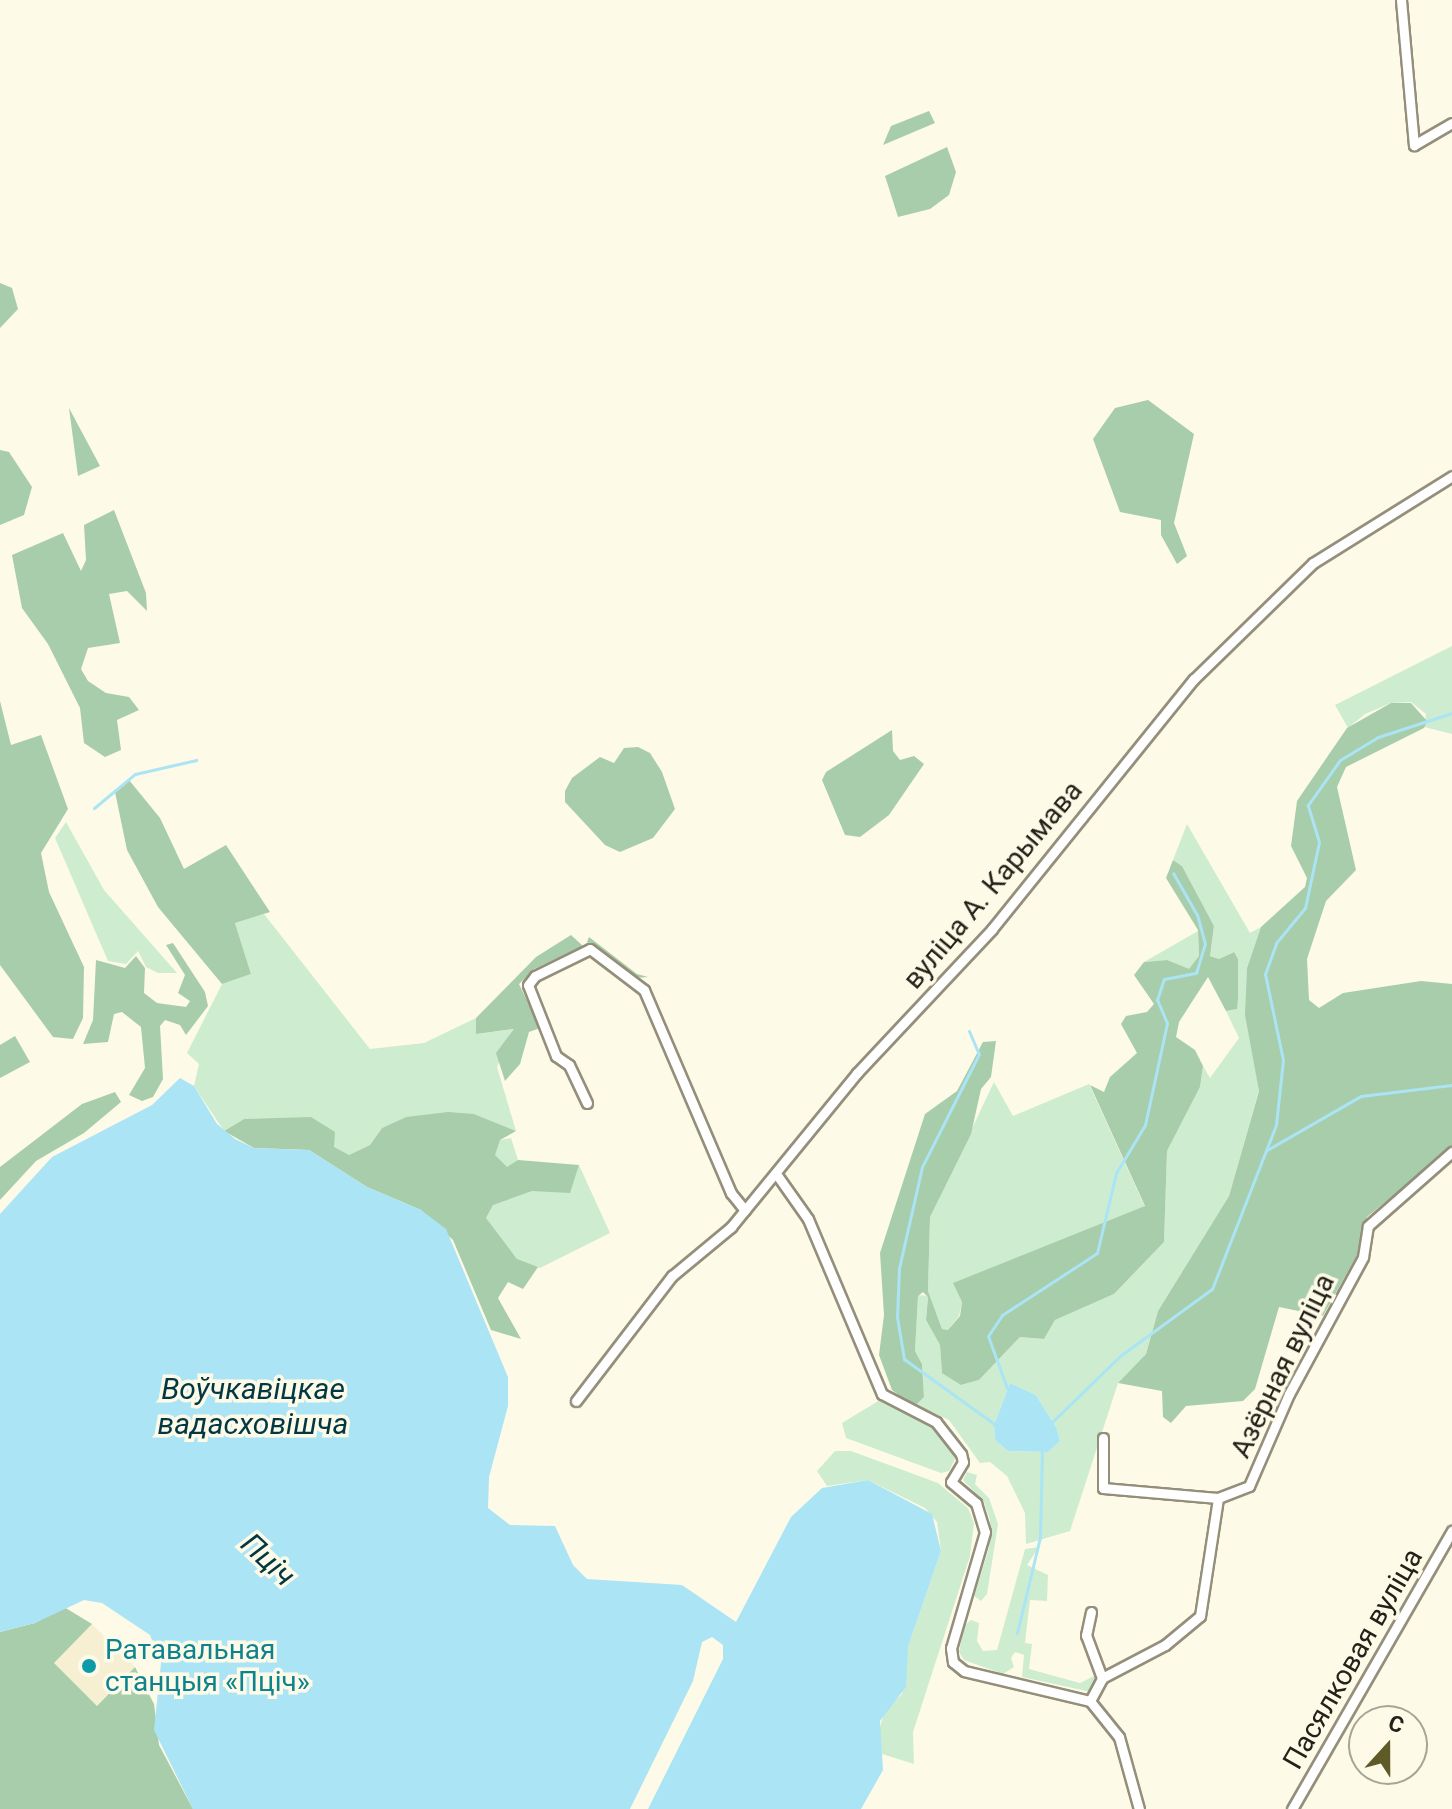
<!DOCTYPE html>
<html>
<head>
<meta charset="utf-8">
<style>
  body { margin:0 }
  #map { position:relative; width:1452px; height:1809px; overflow:hidden; background:#fefae8; font-family:Roboto,sans-serif }
  div>[style] { position:absolute }
  .built>* { inset:0; background:#f6efd1 }
  .green>* { inset:0; background:#ceedd0 }
  .forest>* { inset:0; background:#a8cdaa }
  .water>* { inset:0; background:#aae4f5 }
  .stream>* { height:3px; margin:-1.5px; padding:0 1.5px; transform-origin:1.5px; border-radius:1.5px; background:#aae4f5 }
  .roads { filter:drop-shadow(2px 0 #948f7b) drop-shadow(-2px 0 #948f7b) drop-shadow(0 2px #948f7b) drop-shadow(0 -2px #948f7b) }
  .minor>* { height:9px; margin:-4.5px; padding:0 4.5px; transform-origin:4.5px; border-radius:4.5px; background:#fff }
  .dots>* { width:22px; height:22px; translate:-50% -50%; box-sizing:border-box; border:4px solid #fefae8; border-radius:50% }
  span { translate:-50% -50%; white-space:nowrap; text-align:center; line-height:1.15; -webkit-text-stroke:7px #fefae8; paint-order:stroke }
  .street-label { font-size:28px; color:#232219 }
  .culture-label { font-size:28px; color:#0d838f }
  .left { translate:0 -50%; text-align:left }
  .water-label { font-size:30px; color:#013844; font-style:italic }
  .north { position:absolute; left:1348px; top:1705px; width:80px; height:80px; box-sizing:border-box; background:#fefae8; border:2px solid #a6a495; border-radius:50%; rotate:21deg; font-size:22px; font-weight:700; line-height:32px; text-align:center; color:#232219 }
  .north::after { content:''; display:block; margin:auto; width:28px; height:36px; background:#5f5b28; clip-path:polygon(50% 0,100% 100%,50% 72%,0 100%) }
</style>
</head>
<body>
<div id="map">
  <div class="built">
    <i style="clip-path:polygon(92px 1624px,135px 1667px,97px 1706px,53px 1663px)"></i>
  </div>
  <div class="green">
    <i style="clip-path:polygon(1452px 646px,1452px 734px,1424px 727px,1426px 714px,1411px 702px,1391px 703px,1365px 714px,1348px 728px,1335px 705px)"></i>
    <i style="clip-path:polygon(66px 822px,104px 890px,177px 973px,158px 973px,146px 967px,138px 951px,126px 964px,108px 961px,55px 838px)"></i>
    <i style="clip-path:polygon(evenodd,1187px 824px,1250px 933px,1261px 927px,1247px 968px,1246px 1016px,1259px 1090px,1229px 1196px,1158px 1311px,1146px 1354px,1118px 1383px,1070px 1531px,1026px 1544px,1025px 1513px,1007px 1476px,990px 1462px,980px 1463px,949px 1420px,907px 1401px,917px 1404px,924px 1397px,922px 1364px,915px 1351px,918px 1295px,928px 1296px,926px 1320px,940px 1345px,942px 1372px,962px 1385px,979px 1380px,1020px 1337px,1044px 1339px,1055px 1320px,1114px 1294px,1164px 1242px,1167px 1151px,1200px 1087px,1203px 1066px,1210px 1078px,1239px 1038px,1226px 1011px,1237px 1009px,1238px 959px,1233px 952px,1219px 959px,1210px 956px,1214px 926px,1182px 866px,1173px 860px,1187px 824px,1010px 1383px,1036px 1395px,1057px 1429px,1060px 1441px,1048px 1452px,1008px 1451px,995px 1440px,994px 1425px,1010px 1383px)"></i>
    <i style="clip-path:polygon(264px 914px,370px 1049px,424px 1043px,476px 1018px,476px 1034px,515px 1029px,497px 1067px,516px 1131px,474px 1114px,406px 1117px,382px 1128px,370px 1145px,349px 1155px,244px 1119px,224px 1131px,194px 1086px,199px 1064px,187px 1053px,222px 984px,251px 974px,235px 923px)"></i>
    <i style="clip-path:polygon(1198px 931px,1199px 956px,1189px 970px,1167px 960px,1144px 962px)"></i>
    <i style="clip-path:polygon(994px 1082px,1013px 1116px,1089px 1084px,1145px 1207px,954px 1283px,962px 1302px,959px 1316px,948px 1330px,942px 1329px,928px 1291px,930px 1217px)"></i>
    <i style="clip-path:polygon(511px 1138px,518px 1160px,507px 1168px,494px 1156px,499px 1140px)"></i>
    <i style="clip-path:polygon(579px 1165px,610px 1233px,540px 1268px,518px 1260px,485px 1220px,493px 1204px,532px 1190px,569px 1192px)"></i>
    <i style="clip-path:polygon(880px 1400px,943px 1433px,955px 1459px,949px 1471px,941px 1473px,846px 1438px,842px 1423px)"></i>
    <i style="clip-path:polygon(835px 1451px,851px 1451px,938px 1483px,968px 1508px,974px 1523px,970px 1556px,913px 1732px,914px 1764px,882px 1754px,879px 1731px,884px 1712px,902px 1694px,908px 1647px,941px 1551px,937px 1522px,925px 1508px,868px 1480px,827px 1486px,817px 1471px)"></i>
    <i style="clip-path:polygon(967px 1472px,977px 1475px,975px 1484px,989px 1498px,998px 1524px,987px 1594px,981px 1601px,974px 1596px,989px 1548px,990px 1520px,984px 1502px,963px 1480px)"></i>
    <i style="clip-path:polygon(1039px 1547px,1027px 1565px,1048px 1575px,1047px 1601px,1030px 1600px,1025px 1643px,1032px 1644px,1029px 1669px,1080px 1683px,1096px 1675px,1091px 1692px,1022px 1677px,1024px 1655px,1015px 1652px,1011px 1658px,1014px 1667px,1003px 1674px,964px 1660px,959px 1652px,964px 1626px,971px 1620px,979px 1623px,977px 1641px,983px 1651px,997px 1650px,1025px 1549px)"></i>
  </div>
  <div class="forest">
    <i style="clip-path:polygon(929px 111px,935px 123px,883px 145px,891px 126px)"></i>
    <i style="clip-path:polygon(947px 147px,956px 172px,949px 195px,930px 209px,898px 217px,885px 176px)"></i>
    <i style="clip-path:polygon(0 283px,12px 288px,18px 309px,0 328px)"></i>
    <i style="clip-path:polygon(1148px 400px,1194px 434px,1174px 523px,1187px 556px,1177px 564px,1161px 535px,1161px 520px,1120px 512px,1093px 439px,1115px 408px)"></i>
    <i style="clip-path:polygon(69px 408px,100px 466px,78px 476px)"></i>
    <i style="clip-path:polygon(0 450px,9px 452px,32px 487px,24px 515px,0 525px)"></i>
    <i style="clip-path:polygon(114px 510px,146px 593px,147px 611px,127px 591px,109px 594px,120px 643px,88px 648px,81px 669px,88px 681px,106px 693px,129px 697px,139px 710px,117px 720px,121px 750px,105px 757px,84px 743px,80px 708px,48px 644px,22px 608px,12px 555px,63px 533px,81px 571px,86px 560px,84px 525px)"></i>
    <i style="clip-path:polygon(0 701px,11px 745px,41px 735px,68px 809px,41px 853px,49px 892px,84px 967px,83px 1018px,73px 1039px,53px 1037px,0 965px)"></i>
    <i style="clip-path:polygon(1391px 703px,1411px 703px,1427px 721px,1424px 728px,1346px 767px,1337px 787px,1356px 870px,1326px 901px,1307px 959px,1309px 1000px,1319px 1008px,1343px 993px,1421px 981px,1452px 984px,1452px 1147px,1367px 1217px,1357px 1255px,1323px 1316px,1279px 1307px,1255px 1389px,1243px 1401px,1186px 1406px,1171px 1423px,1163px 1417px,1162px 1391px,1118px 1383px,1146px 1354px,1158px 1311px,1229px 1196px,1259px 1091px,1245px 1015px,1247px 968px,1261px 927px,1305px 887px,1307px 878px,1291px 846px,1297px 801px,1347px 728px)"></i>
    <i style="clip-path:polygon(892px 730px,893px 751px,900px 760px,914px 756px,924px 764px,889px 815px,860px 837px,845px 835px,822px 780px,826px 772px)"></i>
    <i style="clip-path:polygon(638px 747px,650px 753px,662px 772px,675px 809px,653px 838px,620px 852px,605px 845px,565px 802px,565px 791px,572px 778px,600px 757px,614px 763px,624px 748px)"></i>
    <i style="clip-path:polygon(129px 780px,160px 818px,184px 869px,226px 845px,270px 912px,235px 923px,251px 974px,222px 984px,158px 907px,127px 850px,115px 792px)"></i>
    <i style="clip-path:polygon(1173px 860px,1182px 866px,1214px 926px,1210px 956px,1219px 959px,1234px 952px,1238px 959px,1238px 998px,1237px 1009px,1226px 1011px,1208px 977px,1179px 1022px,1176px 1037px,1195px 1050px,1203px 1066px,1200px 1087px,1167px 1151px,1164px 1242px,1114px 1294px,1055px 1320px,1044px 1339px,1020px 1337px,979px 1380px,961px 1385px,942px 1373px,940px 1345px,926px 1320px,928px 1297px,923px 1292px,918px 1296px,915px 1351px,922px 1364px,924px 1397px,917px 1404px,906px 1401px,892px 1390px,879px 1355px,884px 1315px,880px 1253px,925px 1114px,957px 1091px,983px 1042px,996px 1041px,991px 1077px,981px 1089px,971px 1134px,930px 1217px,928px 1291px,942px 1329px,948px 1330px,960px 1316px,962px 1302px,953px 1283px,1145px 1206px,1090px 1085px,1104px 1092px,1110px 1077px,1137px 1053px,1121px 1024px,1126px 1016px,1147px 1012px,1154px 1004px,1134px 975px,1144px 962px,1167px 960px,1189px 969px,1199px 956px,1198px 930px,1166px 878px)"></i>
    <i style="clip-path:polygon(571px 935px,583px 946px,534px 969px,519px 984px,540px 1028px,529px 1032px,520px 1064px,505px 1081px,496px 1053px,514px 1029px,476px 1034px,476px 1018px,536px 957px)"></i>
    <i style="clip-path:polygon(589px 937px,637px 974px,648px 977px,635px 978px,587px 942px)"></i>
    <i style="clip-path:polygon(173px 943px,205px 992px,208px 1006px,186px 1035px,180px 1025px,165px 1020px,160px 1026px,163px 1079px,153px 1097px,142px 1101px,129px 1095px,145px 1068px,141px 1027px,122px 1012px,114px 1014px,108px 1042px,83px 1044px,93px 1020px,96px 960px,125px 968px,136px 956px,145px 968px,144px 993px,157px 1003px,186px 1007px,190px 1001px,178px 993px,185px 975px,166px 945px)"></i>
    <i style="clip-path:polygon(15px 1036px,30px 1062px,0 1078px,0 1045px)"></i>
    <i style="clip-path:polygon(115px 1092px,121px 1102px,84px 1133px,36px 1161px,0 1200px,0 1167px,82px 1104px)"></i>
    <i style="clip-path:polygon(448px 1112px,474px 1114px,516px 1131px,500px 1140px,495px 1155px,507px 1167px,518px 1160px,579px 1165px,570px 1193px,532px 1191px,493px 1205px,486px 1218px,517px 1259px,538px 1267px,523px 1289px,508px 1282px,498px 1298px,521px 1339px,491px 1330px,453px 1240px,421px 1210px,367px 1187px,309px 1150px,254px 1148px,224px 1131px,244px 1119px,311px 1117px,335px 1132px,334px 1147px,349px 1155px,370px 1145px,382px 1128px,406px 1117px)"></i>
    <i style="clip-path:polygon(64px 1607px,92px 1624px,54px 1663px,97px 1706px,135px 1667px,154px 1704px,159px 1745px,193px 1809px,0 1809px,0 1632px,35px 1623px)"></i>
  </div>
  <div class="water">
    <i style="clip-path:polygon(180px 1078px,194px 1086px,217px 1124px,235px 1139px,254px 1148px,309px 1150px,367px 1187px,421px 1210px,446px 1229px,508px 1377px,508px 1406px,489px 1477px,488px 1508px,510px 1525px,555px 1526px,573px 1565px,587px 1579px,682px 1585px,736px 1622px,791px 1517px,822px 1488px,868px 1480px,932px 1514px,941px 1551px,908px 1647px,906px 1687px,880px 1721px,883px 1770px,861px 1809px,648px 1809px,723px 1659px,723px 1645px,712px 1637px,702px 1642px,693px 1681px,630px 1809px,193px 1809px,154px 1730px,161px 1663px,150px 1635px,102px 1603px,84px 1600px,35px 1623px,0 1632px,0 1214px,52px 1157px,152px 1105px)"></i>
    <i style="clip-path:polygon(1010px 1383px,1036px 1395px,1057px 1429px,1060px 1441px,1048px 1452px,1008px 1451px,995px 1440px,994px 1425px)"></i>
  </div>
  <div class="stream">
    <i style="left:94px;top:808px;width:53px;rotate:-39.7deg"></i>
    <i style="left:135px;top:774px;width:63px;rotate:-12.9deg"></i>
    <i style="left:969px;top:1031px;width:25px;rotate:67deg"></i>
    <i style="left:979px;top:1054px;width:127px;rotate:116.8deg"></i>
    <i style="left:922px;top:1167px;width:104px;rotate:102.8deg"></i>
    <i style="left:899px;top:1268px;width:49px;rotate:92.3deg"></i>
    <i style="left:897px;top:1317px;width:43px;rotate:80.5deg"></i>
    <i style="left:904px;top:1359px;width:113px;rotate:35.7deg"></i>
    <i style="left:1267px;top:1150px;width:108px;rotate:-29.9deg"></i>
    <i style="left:1361px;top:1096px;width:92px;rotate:-6.9deg"></i>
    <i style="left:1007px;top:1388px;width:55px;rotate:-110.1deg"></i>
    <i style="left:988px;top:1336px;width:25px;rotate:-56deg"></i>
    <i style="left:1002px;top:1315px;width:113px;rotate:-33.1deg"></i>
    <i style="left:1097px;top:1253px;width:82px;rotate:-76.6deg"></i>
    <i style="left:1116px;top:1173px;width:56px;rotate:-58.9deg"></i>
    <i style="left:1145px;top:1125px;width:104px;rotate:-77.8deg"></i>
    <i style="left:1167px;top:1023px;width:25px;rotate:-113deg"></i>
    <i style="left:1157px;top:1000px;width:22px;rotate:-72deg"></i>
    <i style="left:1164px;top:979px;width:33px;rotate:-11deg"></i>
    <i style="left:1196px;top:973px;width:30px;rotate:-73deg"></i>
    <i style="left:1205px;top:944px;width:30px;rotate:-105deg"></i>
    <i style="left:1197px;top:915px;width:48px;rotate:-119.7deg"></i>
    <i style="left:1049px;top:1425px;width:99px;rotate:-44.2deg"></i>
    <i style="left:1120px;top:1356px;width:114px;rotate:-36.1deg"></i>
    <i style="left:1212px;top:1289px;width:176px;rotate:-68.7deg"></i>
    <i style="left:1276px;top:1125px;width:65px;rotate:-83.9deg"></i>
    <i style="left:1283px;top:1060px;width:88px;rotate:-101.8deg"></i>
    <i style="left:1265px;top:974px;width:33px;rotate:-70deg"></i>
    <i style="left:1276px;top:943px;width:45px;rotate:-50.4deg"></i>
    <i style="left:1305px;top:908px;width:67px;rotate:-78deg"></i>
    <i style="left:1319px;top:842px;width:39px;rotate:-107deg"></i>
    <i style="left:1308px;top:805px;width:55px;rotate:-54.6deg"></i>
    <i style="left:1340px;top:760px;width:44px;rotate:-31.2deg"></i>
    <i style="left:1378px;top:737px;width:78px;rotate:-18deg"></i>
    <i style="left:1017px;top:1633px;width:99px;rotate:-76.5deg"></i>
    <i style="left:1040px;top:1537px;width:85px;rotate:-88.7deg"></i>
  </div>
  <div class="roads">
    <div class="minor">
      <i style="left:1401px;top:0;width:146px;rotate:84.9deg"></i>
      <i style="left:1414px;top:145px;width:44px;rotate:-30.1deg"></i>
      <i style="left:587px;top:1103px;width:42px;rotate:-115.3deg"></i>
      <i style="left:569px;top:1065px;width:16px;rotate:-145deg"></i>
      <i style="left:556px;top:1056px;width:76px;rotate:-111.5deg"></i>
      <i style="left:528px;top:985px;width:11px;rotate:-52deg"></i>
      <i style="left:535px;top:976px;width:61px;rotate:-26.1deg"></i>
      <i style="left:590px;top:949px;width:68px;rotate:37.2deg"></i>
      <i style="left:644px;top:990px;width:221px;rotate:66.8deg"></i>
      <i style="left:731px;top:1193px;width:22px;rotate:51deg"></i>
      <i style="left:777px;top:1175px;width:54px;rotate:54.8deg"></i>
      <i style="left:808px;top:1219px;width:190px;rotate:67.1deg"></i>
      <i style="left:882px;top:1394px;width:61px;rotate:27.4deg"></i>
      <i style="left:936px;top:1422px;width:41px;rotate:52deg"></i>
      <i style="left:961px;top:1454px;width:8px;rotate:76deg"></i>
      <i style="left:963px;top:1462px;width:23px;rotate:121deg"></i>
      <i style="left:951px;top:1482px;width:33px;rotate:40deg"></i>
      <i style="left:976px;top:1503px;width:30px;rotate:73deg"></i>
      <i style="left:985px;top:1532px;width:121px;rotate:106.3deg"></i>
      <i style="left:951px;top:1648px;width:14px;rotate:82deg"></i>
      <i style="left:953px;top:1662px;width:14px;rotate:39deg"></i>
      <i style="left:964px;top:1671px;width:130px;rotate:13.4deg"></i>
      <i style="left:1090px;top:1701px;width:46px;rotate:51.1deg"></i>
      <i style="left:1119px;top:1737px;width:75px;rotate:74.5deg"></i>
      <i style="left:576px;top:1401px;width:158px;rotate:-52.5deg"></i>
      <i style="left:672px;top:1276px;width:77px;rotate:-39.7deg"></i>
      <i style="left:731px;top:1227px;width:199px;rotate:-50.7deg"></i>
      <i style="left:857px;top:1073px;width:197px;rotate:-46.8deg"></i>
      <i style="left:992px;top:929px;width:321px;rotate:-51.1deg"></i>
      <i style="left:1194px;top:679px;width:166px;rotate:-44.3deg"></i>
      <i style="left:1313px;top:563px;width:164px;rotate:-32deg"></i>
      <i style="left:1103px;top:1438px;width:50px;rotate:90deg"></i>
      <i style="left:1103px;top:1488px;width:115px;rotate:5deg"></i>
      <i style="left:1091px;top:1612px;width:24px;rotate:102deg"></i>
      <i style="left:1086px;top:1635px;width:46px;rotate:69.6deg"></i>
      <i style="left:1090px;top:1701px;width:26px;rotate:-62deg"></i>
      <i style="left:1102px;top:1678px;width:71px;rotate:-27.6deg"></i>
      <i style="left:1165px;top:1645px;width:45px;rotate:-39.6deg"></i>
      <i style="left:1200px;top:1616px;width:119px;rotate:-81.3deg"></i>
      <i style="left:1218px;top:1498px;width:33px;rotate:-21deg"></i>
      <i style="left:1249px;top:1486px;width:100px;rotate:-66.5deg"></i>
      <i style="left:1289px;top:1394px;width:156px;rotate:-61.6deg"></i>
      <i style="left:1363px;top:1257px;width:31px;rotate:-81deg"></i>
      <i style="left:1368px;top:1226px;width:112px;rotate:-41.4deg"></i>
      <i style="left:1292px;top:1809px;width:321px;rotate:-60.1deg"></i>
    </div>
  </div>
  <div class="dots">
    <i style="left:89px;top:1666px;background:#0f9aa8"></i>
  </div>
  <div class="street-label">
    <span style="left:993px;top:885px;rotate:-50deg">вуліца А. Карымава</span>
    <span style="left:1283px;top:1366px;rotate:-64deg">Азёрная вуліца</span>
    <span style="left:1353px;top:1659px;rotate:-60deg">Пасялковая вуліца</span>
  </div>
  <div class="culture-label">
    <span class="left" style="left:105px;top:1666px">Ратавальная<br>станцыя «Пціч»</span>
  </div>
  <div class="water-label">
    <span style="left:253px;top:1406px">Воўчкавіцкае<br>вадасховішча</span>
    <span style="left:268px;top:1560px;rotate:43deg">Пціч</span>
  </div>
  <div class="north">С</div>
</div>
</body>
</html>
